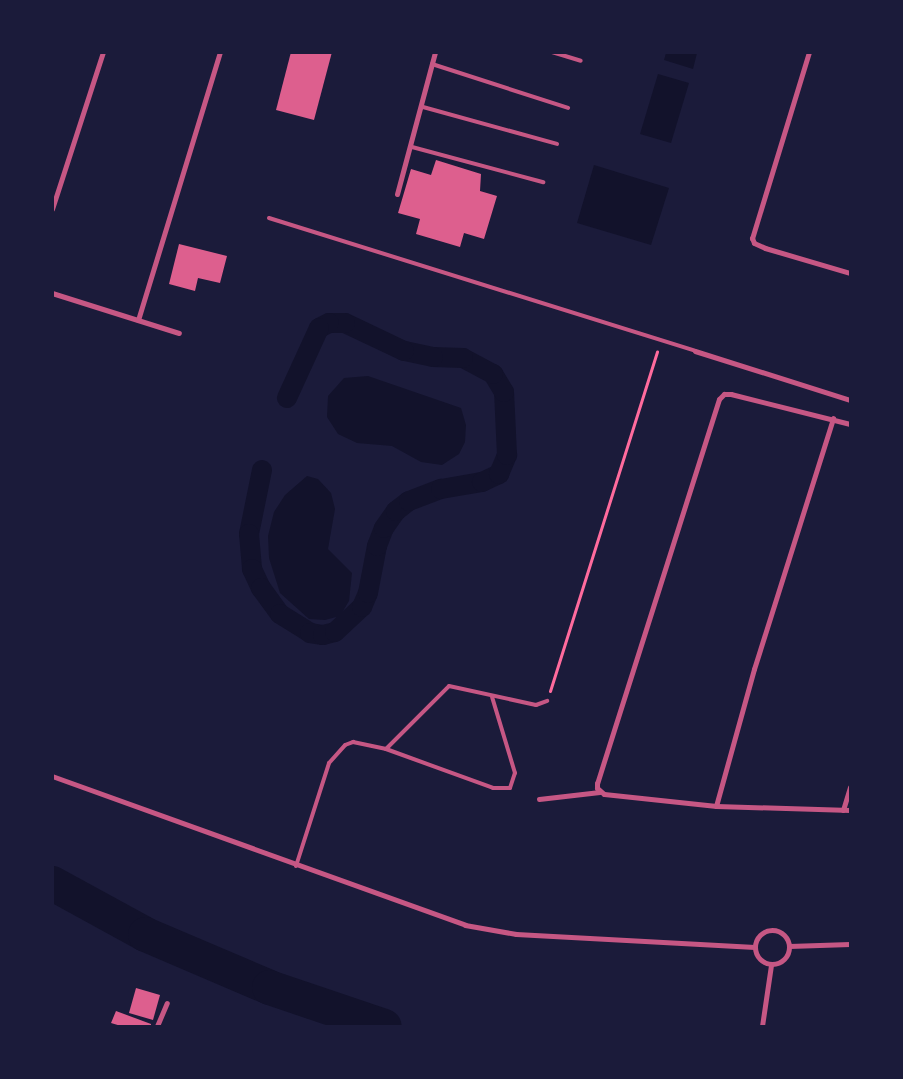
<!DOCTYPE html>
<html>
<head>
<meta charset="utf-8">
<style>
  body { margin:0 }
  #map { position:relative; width:903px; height:1079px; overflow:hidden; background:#1b1b3a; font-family:"Archivo Narrow",sans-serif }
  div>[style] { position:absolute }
  .water>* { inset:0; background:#12122b }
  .canal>* { height:20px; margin:-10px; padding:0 10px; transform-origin:10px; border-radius:10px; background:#12122b }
  .river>* { height:35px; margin:-17.5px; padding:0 17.5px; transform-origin:17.5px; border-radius:17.5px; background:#12122b }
  .building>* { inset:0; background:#dd5f8e }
  .path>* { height:3px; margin:-1.5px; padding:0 1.5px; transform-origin:1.5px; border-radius:1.5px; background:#ff6b9d }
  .service>* { height:4px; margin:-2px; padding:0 2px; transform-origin:2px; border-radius:2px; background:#c65784 }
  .minor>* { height:5px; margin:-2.5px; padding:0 2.5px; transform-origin:2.5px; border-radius:2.5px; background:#c65784 }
  .minor>.ring { margin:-2.5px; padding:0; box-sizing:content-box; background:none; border:5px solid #c65784; border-radius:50% }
  span { translate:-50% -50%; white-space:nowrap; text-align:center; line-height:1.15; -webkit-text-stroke:5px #1b1b3a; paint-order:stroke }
  .frame { position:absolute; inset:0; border:54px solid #1b1b3a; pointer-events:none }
</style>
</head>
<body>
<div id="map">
  <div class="water">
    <i style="clip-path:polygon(666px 53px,666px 52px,697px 53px,693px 69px,664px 60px)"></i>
    <i style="clip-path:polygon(658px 74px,689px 83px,671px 143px,640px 134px)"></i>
    <i style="clip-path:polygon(594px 165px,669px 188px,651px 245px,577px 223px)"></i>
    <i style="clip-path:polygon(368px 376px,461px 408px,466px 425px,465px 442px,459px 454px,442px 465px,421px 462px,392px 446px,357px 443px,338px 434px,327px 417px,328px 396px,344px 378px)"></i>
    <i style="clip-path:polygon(307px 476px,318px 479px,331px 493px,335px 509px,328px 549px,352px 573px,349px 601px,340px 616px,325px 620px,309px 619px,280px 593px,269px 558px,268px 536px,274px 512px,285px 495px)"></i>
  </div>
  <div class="canal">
    <i style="left:262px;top:470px;width:65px;rotate:101.5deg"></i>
    <i style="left:249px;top:534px;width:35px;rotate:85deg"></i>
    <i style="left:252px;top:569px;width:21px;rotate:65deg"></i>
    <i style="left:261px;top:588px;width:32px;rotate:54deg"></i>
    <i style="left:280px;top:614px;width:36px;rotate:32deg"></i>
    <i style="left:310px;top:633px;width:13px;rotate:9deg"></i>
    <i style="left:323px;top:635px;width:12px;rotate:-14deg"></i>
    <i style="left:335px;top:632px;width:37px;rotate:-43deg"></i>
    <i style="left:362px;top:607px;width:15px;rotate:-67deg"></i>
    <i style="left:368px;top:593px;width:48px;rotate:-79.2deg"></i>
    <i style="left:377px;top:546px;width:19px;rotate:-69deg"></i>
    <i style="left:384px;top:528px;width:21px;rotate:-55deg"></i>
    <i style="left:396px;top:511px;width:16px;rotate:-38deg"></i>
    <i style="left:409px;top:501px;width:34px;rotate:-21deg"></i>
    <i style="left:441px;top:489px;width:42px;rotate:-9.7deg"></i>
    <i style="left:482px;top:482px;width:19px;rotate:-25deg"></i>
    <i style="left:499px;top:474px;width:21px;rotate:-67deg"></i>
    <i style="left:507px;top:455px;width:63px;rotate:-92.7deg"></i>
    <i style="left:504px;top:392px;width:21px;rotate:-121deg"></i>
    <i style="left:493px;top:374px;width:34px;rotate:-152deg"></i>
    <i style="left:463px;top:358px;width:30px;rotate:-178deg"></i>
    <i style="left:433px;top:357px;width:30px;rotate:-168deg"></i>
    <i style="left:404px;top:351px;width:65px;rotate:-154.6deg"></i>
    <i style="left:345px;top:323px;width:16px;rotate:180deg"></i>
    <i style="left:329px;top:323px;width:11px;rotate:153deg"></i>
    <i style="left:319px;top:328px;width:77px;rotate:114.6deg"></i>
  </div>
  <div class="river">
    <i style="left:52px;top:883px;width:106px;rotate:28.7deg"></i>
    <i style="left:145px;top:934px;width:135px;rotate:23.1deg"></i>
    <i style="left:269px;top:987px;width:121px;rotate:18.7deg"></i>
  </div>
  <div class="building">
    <i style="clip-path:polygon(291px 52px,332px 52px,314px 120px,276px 110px)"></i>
    <i style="clip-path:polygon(436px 160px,481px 174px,480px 191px,497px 196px,484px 239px,464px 233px,460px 247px,416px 234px,420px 219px,398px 213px,411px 169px,431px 175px)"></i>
    <i style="clip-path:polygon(179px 244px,227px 256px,220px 283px,198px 278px,195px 291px,169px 284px)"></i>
    <i style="clip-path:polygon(136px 988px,160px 995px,153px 1020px,129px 1013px)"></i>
    <i style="clip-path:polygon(116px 1011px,151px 1024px,151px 1026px,121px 1026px,111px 1023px)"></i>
  </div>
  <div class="path">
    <i style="left:550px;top:691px;width:356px;rotate:-72.5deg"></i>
  </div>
  <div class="service">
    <i style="left:552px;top:52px;width:30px;rotate:17deg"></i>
    <i style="left:432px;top:64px;width:143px;rotate:17.9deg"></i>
    <i style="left:423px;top:107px;width:139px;rotate:15.4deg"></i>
    <i style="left:412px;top:147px;width:136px;rotate:15deg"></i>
    <i style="left:269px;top:218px;width:446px;rotate:17.3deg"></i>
    <i style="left:386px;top:749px;width:89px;rotate:-45deg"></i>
    <i style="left:449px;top:686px;width:89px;rotate:12.3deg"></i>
    <i style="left:536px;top:705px;width:12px;rotate:-20deg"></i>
    <i style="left:296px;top:866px;width:108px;rotate:-72.2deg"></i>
    <i style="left:329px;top:763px;width:24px;rotate:-48deg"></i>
    <i style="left:345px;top:745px;width:9px;rotate:-21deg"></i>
    <i style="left:353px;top:742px;width:34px;rotate:12deg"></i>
    <i style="left:386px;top:749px;width:114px;rotate:20deg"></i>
    <i style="left:493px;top:788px;width:17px"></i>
    <i style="left:510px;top:788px;width:16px;rotate:-72deg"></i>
    <i style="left:515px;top:773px;width:79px;rotate:-106.8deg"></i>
  </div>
  <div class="minor">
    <i style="left:809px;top:52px;width:195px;rotate:107deg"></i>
    <i style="left:752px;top:238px;width:5px;rotate:68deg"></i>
    <i style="left:754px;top:243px;width:12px;rotate:24deg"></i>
    <i style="left:765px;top:248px;width:89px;rotate:16.4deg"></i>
    <i style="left:397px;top:194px;width:147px;rotate:-75deg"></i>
    <i style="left:52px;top:209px;width:165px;rotate:-72deg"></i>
    <i style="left:52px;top:293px;width:133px;rotate:17.5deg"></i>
    <i style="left:138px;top:320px;width:280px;rotate:-73deg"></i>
    <i style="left:695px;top:351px;width:163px;rotate:17.5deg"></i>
    <i style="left:850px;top:424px;width:123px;rotate:-165.9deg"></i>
    <i style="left:731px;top:394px;width:7px;rotate:180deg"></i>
    <i style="left:724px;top:394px;width:7px;rotate:135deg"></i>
    <i style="left:719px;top:399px;width:403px;rotate:107.6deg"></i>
    <i style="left:597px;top:783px;width:5px;rotate:90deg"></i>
    <i style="left:597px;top:788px;width:9px;rotate:41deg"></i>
    <i style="left:604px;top:794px;width:113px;rotate:6.1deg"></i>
    <i style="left:716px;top:806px;width:134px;rotate:1.7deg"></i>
    <i style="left:52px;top:776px;width:439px;rotate:19.8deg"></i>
    <i style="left:465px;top:925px;width:52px;rotate:10deg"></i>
    <i style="left:516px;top:934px;width:239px;rotate:3.1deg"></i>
    <i style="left:539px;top:799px;width:61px;rotate:-6.5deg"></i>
    <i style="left:716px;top:806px;width:142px;rotate:-74.5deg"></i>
    <i style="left:754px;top:669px;width:263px;rotate:-72.5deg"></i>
    <i style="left:843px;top:810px;width:24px;rotate:-73deg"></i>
    <i class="ring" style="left:755px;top:930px;width:29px;height:29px"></i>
    <i style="left:789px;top:946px;width:61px;rotate:-1.9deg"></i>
    <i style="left:157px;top:1026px;width:25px;rotate:-67deg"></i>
    <i style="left:762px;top:1026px;width:62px;rotate:-81.6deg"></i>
  </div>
  <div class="frame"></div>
</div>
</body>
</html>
